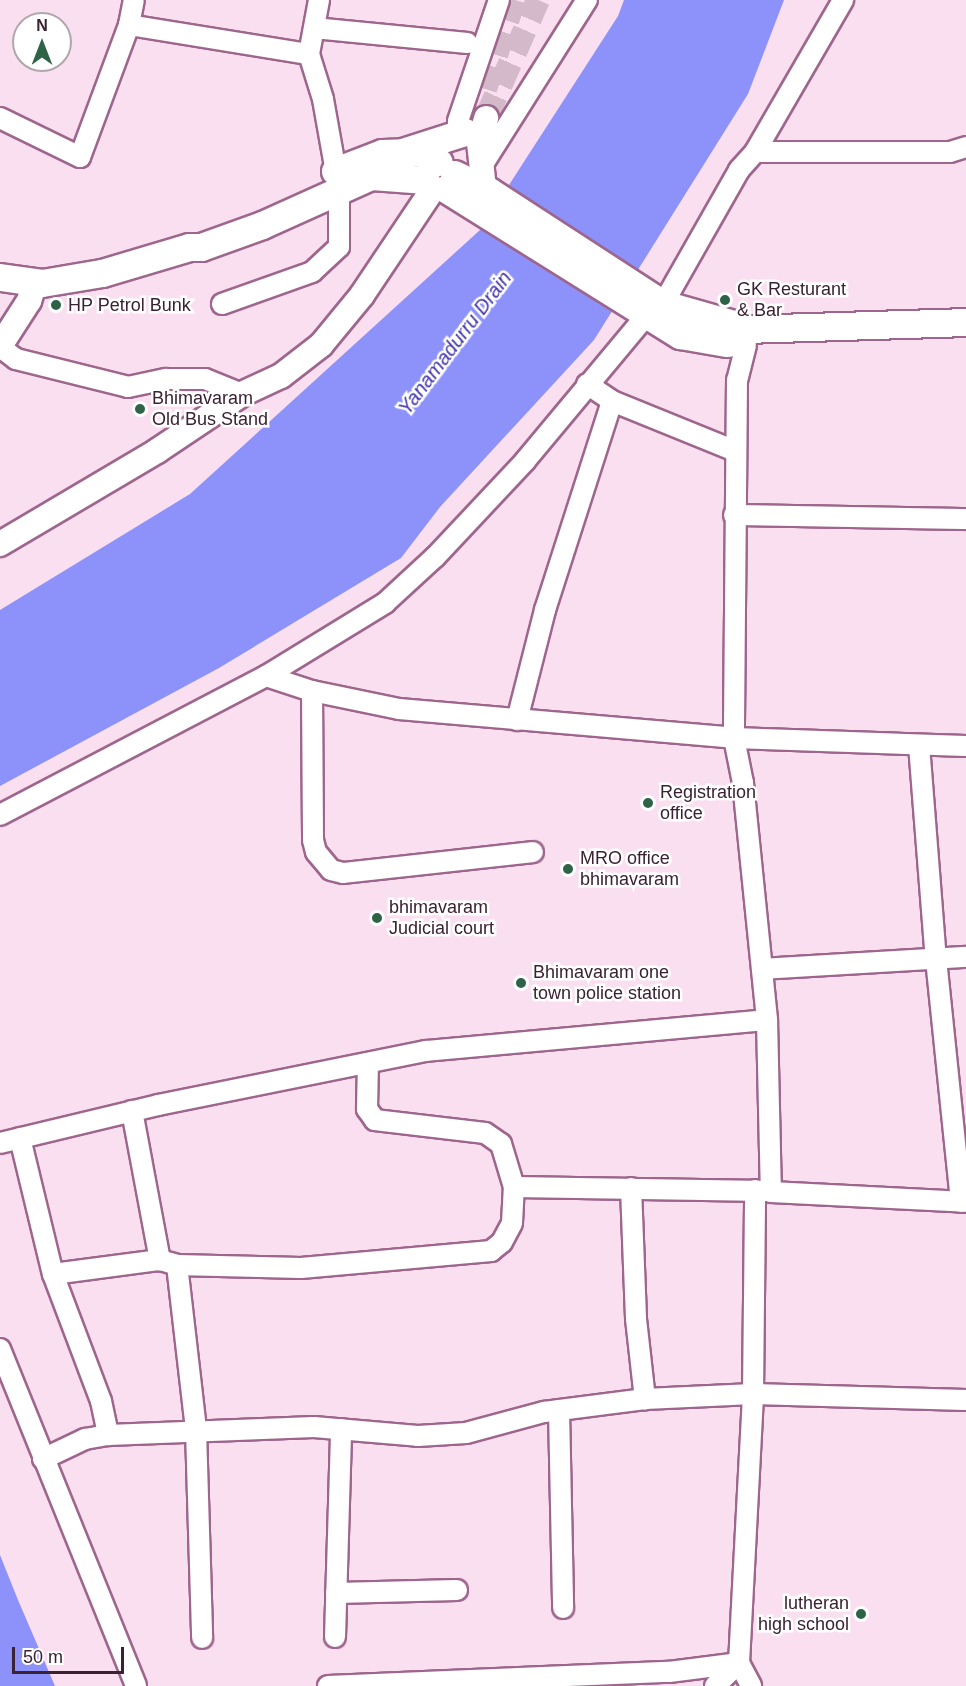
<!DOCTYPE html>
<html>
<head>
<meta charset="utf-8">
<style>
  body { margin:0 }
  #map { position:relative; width:966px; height:1686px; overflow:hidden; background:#f9dfef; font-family:Arial,sans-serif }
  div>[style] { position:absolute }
  .water>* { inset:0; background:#8d92fb }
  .major-tunnel>* { height:24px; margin-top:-12px; transform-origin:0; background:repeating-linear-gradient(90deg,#d3b9c9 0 24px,transparent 0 36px) }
  .roads { filter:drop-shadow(2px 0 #9f668d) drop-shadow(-2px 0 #9f668d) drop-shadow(0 2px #9f668d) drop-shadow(0 -2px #9f668d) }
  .minor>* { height:20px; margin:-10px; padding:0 10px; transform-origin:10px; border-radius:10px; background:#fff }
  .major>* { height:24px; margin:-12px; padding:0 12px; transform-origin:12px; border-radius:12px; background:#fff }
  .highway>* { height:27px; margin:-13.5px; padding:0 13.5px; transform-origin:13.5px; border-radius:13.5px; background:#fff }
  .dots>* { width:16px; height:16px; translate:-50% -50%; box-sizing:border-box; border:3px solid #fff; border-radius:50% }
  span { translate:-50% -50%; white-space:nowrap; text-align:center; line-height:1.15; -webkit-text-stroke:5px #fff; paint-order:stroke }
  .poi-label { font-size:18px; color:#3a2232 }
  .left { translate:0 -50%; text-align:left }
  .right { translate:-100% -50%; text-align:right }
  .water-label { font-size:20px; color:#4135ad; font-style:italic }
  .north { position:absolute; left:12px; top:12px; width:60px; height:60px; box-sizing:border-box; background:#fff; border:2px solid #b0a7ad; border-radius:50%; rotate:0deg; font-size:16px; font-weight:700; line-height:24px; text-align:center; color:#3a2232 }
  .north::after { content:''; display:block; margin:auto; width:21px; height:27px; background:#2e6348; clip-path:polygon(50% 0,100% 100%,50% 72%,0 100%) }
  .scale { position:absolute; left:12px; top:1647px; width:112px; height:27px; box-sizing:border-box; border:3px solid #3a2232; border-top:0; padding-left:8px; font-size:18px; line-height:21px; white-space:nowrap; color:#3a2232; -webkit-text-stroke:4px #fff; paint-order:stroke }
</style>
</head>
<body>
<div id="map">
  <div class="water">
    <i style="clip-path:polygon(624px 0,784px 0,748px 94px,594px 340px,440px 507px,401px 558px,219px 668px,0 786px,0 610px,190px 494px,480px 230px,618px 16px)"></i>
    <i style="clip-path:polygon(0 1555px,18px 1600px,55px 1686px,0 1686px)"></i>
  </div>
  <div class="major-tunnel">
    <i style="left:485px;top:89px;width:94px;rotate:-72deg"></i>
    <i style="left:486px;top:118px;width:129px;rotate:-66.2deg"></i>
  </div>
  <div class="roads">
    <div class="minor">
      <i style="left:129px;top:25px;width:182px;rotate:9.2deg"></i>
      <i style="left:314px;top:28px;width:154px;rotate:5.6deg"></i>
      <i style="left:0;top:118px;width:89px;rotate:26deg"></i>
      <i style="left:80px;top:157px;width:141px;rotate:-69.6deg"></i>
      <i style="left:129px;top:25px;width:25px;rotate:-79deg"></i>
      <i style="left:465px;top:132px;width:13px;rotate:-122deg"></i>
      <i style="left:458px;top:121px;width:128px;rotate:-71.3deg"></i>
      <i style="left:755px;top:152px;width:176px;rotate:-59.9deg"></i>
      <i style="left:480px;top:169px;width:200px;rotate:-57.7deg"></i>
      <i style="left:222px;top:304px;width:96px;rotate:-19.6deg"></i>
      <i style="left:312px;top:272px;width:37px;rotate:-43deg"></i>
      <i style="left:339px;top:247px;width:58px;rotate:-90deg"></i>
      <i style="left:339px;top:189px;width:91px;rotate:-100.1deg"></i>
      <i style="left:323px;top:99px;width:47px;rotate:-107.3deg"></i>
      <i style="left:309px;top:54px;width:55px;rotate:-79.5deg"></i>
      <i style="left:663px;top:304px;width:154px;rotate:-60.4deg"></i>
      <i style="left:739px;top:170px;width:24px;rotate:-48deg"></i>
      <i style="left:755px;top:152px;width:195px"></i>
      <i style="left:950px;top:152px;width:17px;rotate:-17deg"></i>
      <i style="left:746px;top:345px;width:36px;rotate:104deg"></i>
      <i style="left:737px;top:380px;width:358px;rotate:90.5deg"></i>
      <i style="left:734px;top:738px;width:46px;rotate:78.7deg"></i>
      <i style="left:743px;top:783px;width:238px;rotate:84.2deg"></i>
      <i style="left:0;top:347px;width:20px;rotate:37deg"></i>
      <i style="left:16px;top:359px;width:115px;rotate:14deg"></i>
      <i style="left:128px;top:387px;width:39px;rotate:-12deg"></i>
      <i style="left:166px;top:379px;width:39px"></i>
      <i style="left:205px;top:379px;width:40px;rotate:22deg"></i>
      <i style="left:587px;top:384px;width:30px;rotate:34deg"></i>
      <i style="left:612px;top:401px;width:133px;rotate:22.1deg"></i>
      <i style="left:734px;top:515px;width:232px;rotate:1deg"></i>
      <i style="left:266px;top:676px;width:48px;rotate:18.1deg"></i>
      <i style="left:312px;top:691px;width:89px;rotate:11.7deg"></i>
      <i style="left:399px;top:709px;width:336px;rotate:4.9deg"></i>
      <i style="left:734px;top:738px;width:232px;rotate:2deg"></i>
      <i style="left:312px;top:691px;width:149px;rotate:89.6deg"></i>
      <i style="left:313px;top:840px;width:12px;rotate:76deg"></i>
      <i style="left:316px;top:852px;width:23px;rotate:50deg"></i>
      <i style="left:331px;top:870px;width:12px;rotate:14deg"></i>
      <i style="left:343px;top:873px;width:191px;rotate:-6.3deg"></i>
      <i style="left:517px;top:720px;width:114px;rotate:-75.7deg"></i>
      <i style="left:545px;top:610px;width:219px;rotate:-72.2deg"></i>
      <i style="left:919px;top:745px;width:215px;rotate:85.5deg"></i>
      <i style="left:936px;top:959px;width:244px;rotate:84.1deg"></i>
      <i style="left:0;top:815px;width:300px;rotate:-27.6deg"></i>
      <i style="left:266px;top:676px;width:140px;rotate:-31.5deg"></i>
      <i style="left:385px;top:603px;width:68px;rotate:-42.6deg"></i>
      <i style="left:435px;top:557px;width:132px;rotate:-46.8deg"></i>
      <i style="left:525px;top:461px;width:189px;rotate:-50.2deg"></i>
      <i style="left:762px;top:969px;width:204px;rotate:-3.4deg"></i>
      <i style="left:132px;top:1111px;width:152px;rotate:79.4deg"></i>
      <i style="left:20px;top:1138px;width:140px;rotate:76.4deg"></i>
      <i style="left:53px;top:1274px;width:136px;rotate:69.3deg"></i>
      <i style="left:101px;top:1401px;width:35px;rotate:78deg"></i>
      <i style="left:0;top:1143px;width:163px;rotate:-13.5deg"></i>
      <i style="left:158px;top:1105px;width:273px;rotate:-11.4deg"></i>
      <i style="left:426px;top:1051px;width:342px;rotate:-5.2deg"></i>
      <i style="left:767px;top:1020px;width:172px;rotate:88.7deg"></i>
      <i style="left:771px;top:1192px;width:195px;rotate:2.9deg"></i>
      <i style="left:514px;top:1187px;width:252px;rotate:0.9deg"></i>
      <i style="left:631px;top:1188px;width:131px;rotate:87.8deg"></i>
      <i style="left:636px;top:1319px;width:81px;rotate:83.6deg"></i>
      <i style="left:177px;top:1265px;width:166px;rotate:83.4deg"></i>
      <i style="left:196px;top:1430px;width:208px;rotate:88.3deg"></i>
      <i style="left:53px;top:1274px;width:108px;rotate:-7.5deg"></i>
      <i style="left:160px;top:1260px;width:18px;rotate:16deg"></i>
      <i style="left:177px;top:1265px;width:124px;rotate:1.4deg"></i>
      <i style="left:301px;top:1268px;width:191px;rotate:-5.1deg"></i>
      <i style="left:491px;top:1251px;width:14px;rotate:-39deg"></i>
      <i style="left:502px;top:1242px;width:21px;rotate:-62deg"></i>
      <i style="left:512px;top:1223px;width:36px;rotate:-87deg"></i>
      <i style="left:514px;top:1187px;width:45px;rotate:-106.8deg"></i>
      <i style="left:501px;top:1144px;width:19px;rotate:-145deg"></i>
      <i style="left:485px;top:1133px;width:111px;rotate:-173.3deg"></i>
      <i style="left:375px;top:1120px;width:14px;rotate:-126deg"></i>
      <i style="left:367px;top:1109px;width:46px;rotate:-88.8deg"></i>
      <i style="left:0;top:1349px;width:363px;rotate:68deg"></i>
      <i style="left:559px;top:1410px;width:198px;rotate:88.8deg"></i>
      <i style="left:43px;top:1459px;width:47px;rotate:-25.5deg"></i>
      <i style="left:85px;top:1439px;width:23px;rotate:-10deg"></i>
      <i style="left:108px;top:1435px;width:206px;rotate:-2.2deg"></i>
      <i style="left:314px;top:1427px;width:104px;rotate:4.9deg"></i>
      <i style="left:418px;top:1436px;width:48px;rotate:-3.6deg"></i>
      <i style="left:466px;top:1433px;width:81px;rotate:-15.1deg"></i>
      <i style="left:544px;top:1412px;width:102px;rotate:-7.3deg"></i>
      <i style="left:645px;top:1399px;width:108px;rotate:-2.7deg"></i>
      <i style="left:753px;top:1394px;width:213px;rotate:1.6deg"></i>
      <i style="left:336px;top:1593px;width:121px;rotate:-1.4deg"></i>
      <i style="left:335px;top:1637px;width:208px;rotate:-88.3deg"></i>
      <i style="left:328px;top:1686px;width:341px;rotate:-2.4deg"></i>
      <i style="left:669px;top:1672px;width:71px;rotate:-7.3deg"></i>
      <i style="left:739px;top:1663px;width:269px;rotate:-87deg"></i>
      <i style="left:753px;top:1394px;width:204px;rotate:-89.4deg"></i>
      <i style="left:715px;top:1686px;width:33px;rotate:-44deg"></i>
      <i style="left:739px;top:1663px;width:26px;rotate:62deg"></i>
    </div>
    <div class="major">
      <i style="left:484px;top:188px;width:45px;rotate:-96.3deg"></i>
      <i style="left:479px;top:143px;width:26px;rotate:-74deg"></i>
      <i style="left:0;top:346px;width:54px;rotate:-57.2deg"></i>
      <i style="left:29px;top:301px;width:20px;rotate:-72deg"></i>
      <i style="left:0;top:544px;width:182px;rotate:-30.6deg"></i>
      <i style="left:157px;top:451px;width:102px;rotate:-33.8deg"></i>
      <i style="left:242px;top:394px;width:43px;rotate:-24.8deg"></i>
      <i style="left:281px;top:376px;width:51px;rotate:-37.8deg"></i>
      <i style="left:321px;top:345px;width:65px;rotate:-50.6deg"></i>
      <i style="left:362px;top:295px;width:128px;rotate:-56.2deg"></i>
    </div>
    <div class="highway">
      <i style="left:405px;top:151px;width:63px;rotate:-17.6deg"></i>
      <i style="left:335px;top:171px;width:50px;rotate:-21deg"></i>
      <i style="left:382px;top:153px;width:37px;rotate:-2deg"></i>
      <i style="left:419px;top:152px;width:22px;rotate:27deg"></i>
      <i style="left:454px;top:174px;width:39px;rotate:26deg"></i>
      <i style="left:489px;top:191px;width:207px;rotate:33deg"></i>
      <i style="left:663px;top:304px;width:77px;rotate:15.8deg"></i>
      <i style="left:446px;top:189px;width:276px;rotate:32deg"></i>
      <i style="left:680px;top:335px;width:48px;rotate:9.7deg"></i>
      <i style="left:0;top:277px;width:42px;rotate:8.1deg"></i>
      <i style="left:42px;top:283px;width:61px;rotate:-9.5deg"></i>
      <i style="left:102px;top:273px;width:91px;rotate:-16.6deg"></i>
      <i style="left:189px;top:247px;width:12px"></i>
      <i style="left:201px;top:247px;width:65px;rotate:-19.8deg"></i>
      <i style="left:262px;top:225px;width:120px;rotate:-24.2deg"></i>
      <i style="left:371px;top:176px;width:55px;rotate:4.2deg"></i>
      <i style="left:745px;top:329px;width:221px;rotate:-1.8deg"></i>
    </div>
  </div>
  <div class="dots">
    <i style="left:725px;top:300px;background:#2e6348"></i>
    <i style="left:56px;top:305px;background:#2e6348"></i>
    <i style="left:140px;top:409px;background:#2e6348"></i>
    <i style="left:648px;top:803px;background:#2e6348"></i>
    <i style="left:568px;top:869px;background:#2e6348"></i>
    <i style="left:377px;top:918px;background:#2e6348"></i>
    <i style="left:521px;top:983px;background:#2e6348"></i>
    <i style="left:861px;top:1614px;background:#2e6348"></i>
  </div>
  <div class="poi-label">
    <span class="left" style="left:737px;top:300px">GK Resturant<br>&amp; Bar</span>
    <span class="left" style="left:68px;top:305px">HP Petrol Bunk</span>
    <span class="left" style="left:152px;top:409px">Bhimavaram<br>Old Bus Stand</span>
    <span class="left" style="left:660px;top:803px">Registration<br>office</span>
    <span class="left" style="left:580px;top:869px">MRO office<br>bhimavaram</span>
    <span class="left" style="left:389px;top:918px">bhimavaram<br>Judicial court</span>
    <span class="left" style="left:533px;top:983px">Bhimavaram one<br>town police station</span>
    <span class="right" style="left:849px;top:1614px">lutheran<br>high school</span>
  </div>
  <div class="water-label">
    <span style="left:455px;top:343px;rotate:-53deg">Yanamadurru Drain</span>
  </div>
  <div class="north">N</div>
  <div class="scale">50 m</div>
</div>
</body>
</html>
